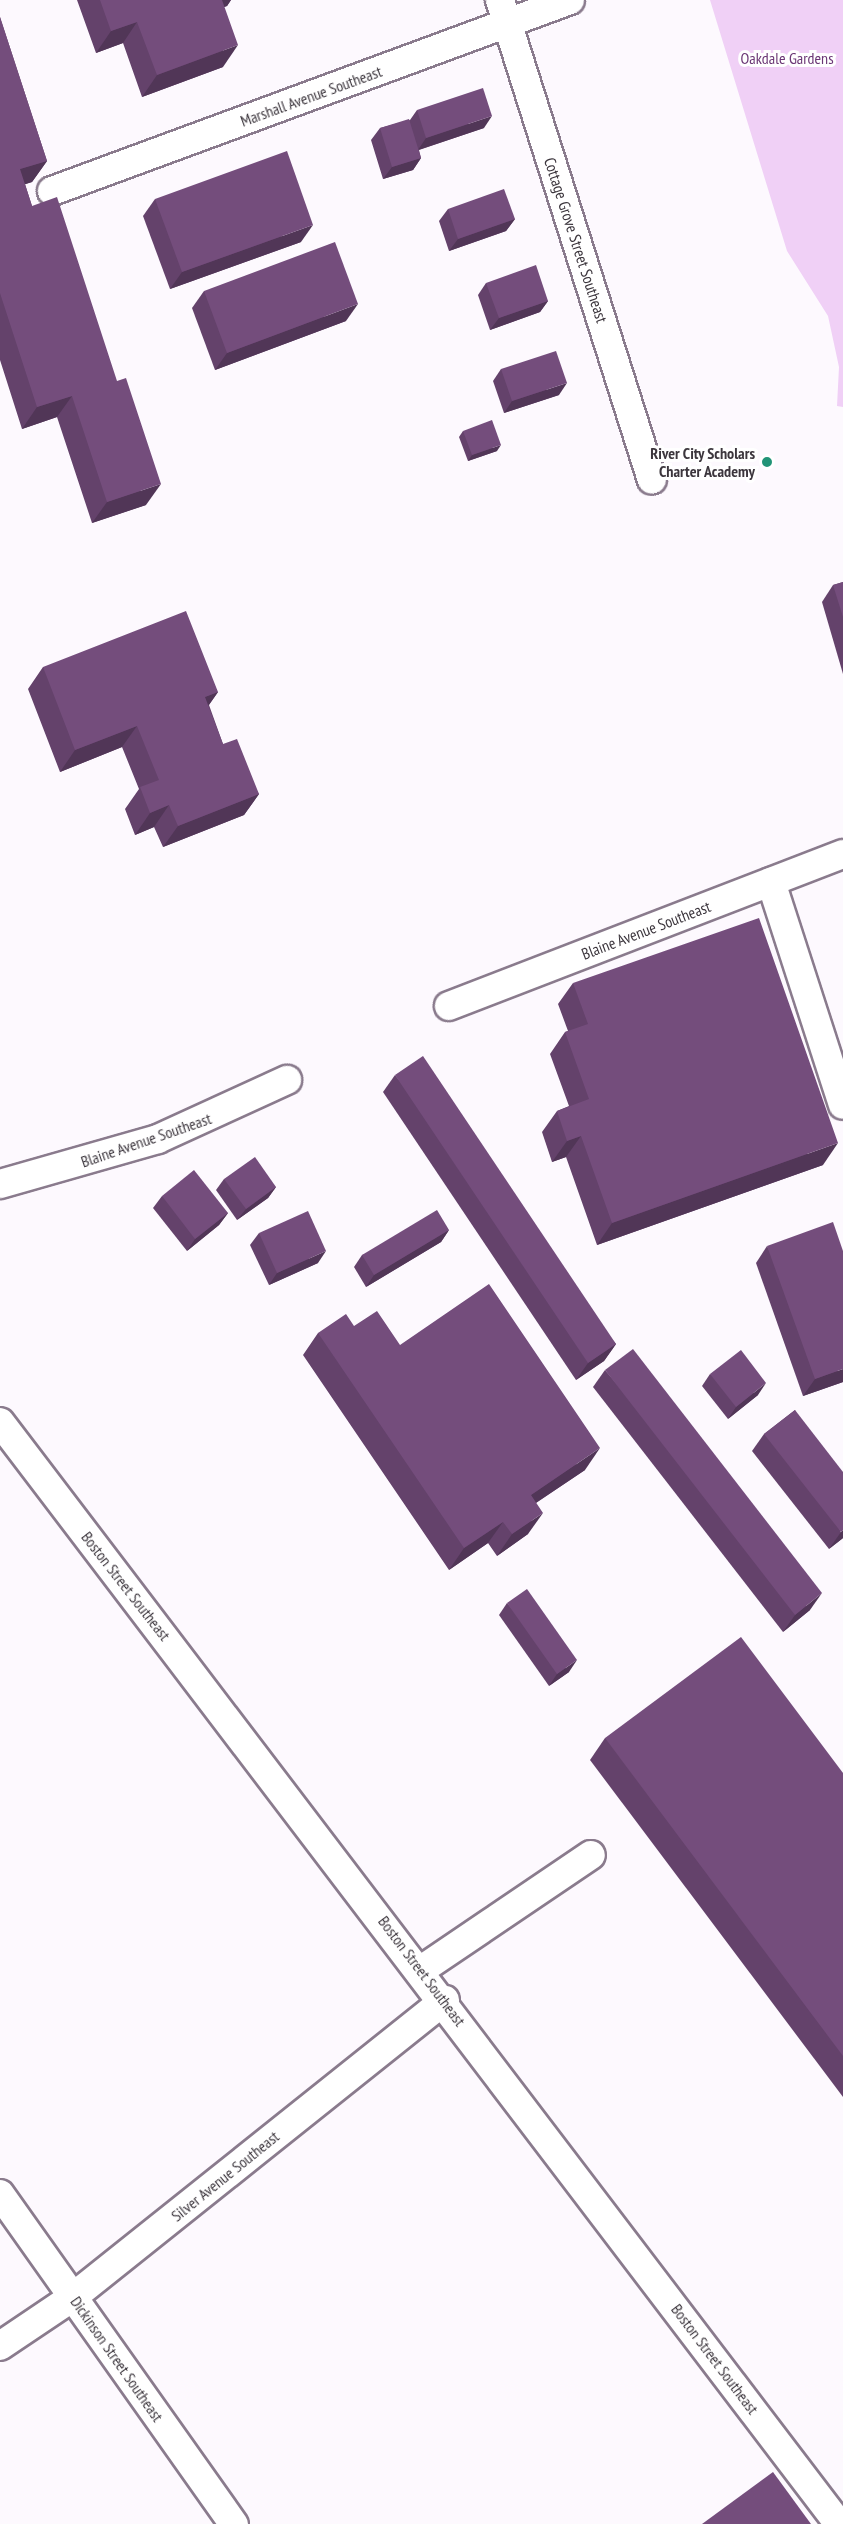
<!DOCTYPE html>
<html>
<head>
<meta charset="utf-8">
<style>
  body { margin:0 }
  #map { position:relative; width:843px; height:2524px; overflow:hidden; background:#fdf9fe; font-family:"PT Sans Narrow",sans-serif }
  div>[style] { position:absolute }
  .green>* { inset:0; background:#f0d0f6 }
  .roads { filter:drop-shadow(2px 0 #8a7b8d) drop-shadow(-2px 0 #8a7b8d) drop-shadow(0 2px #8a7b8d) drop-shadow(0 -2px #8a7b8d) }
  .minor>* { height:28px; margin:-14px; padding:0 14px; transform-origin:14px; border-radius:14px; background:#fff }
  .wall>* { inset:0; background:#64426b }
  .shaded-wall>* { inset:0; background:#513657 }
  .building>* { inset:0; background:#744d7c }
  .dots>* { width:16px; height:16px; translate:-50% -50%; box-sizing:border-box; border:3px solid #fff; border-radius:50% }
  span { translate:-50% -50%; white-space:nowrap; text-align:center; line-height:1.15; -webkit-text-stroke:6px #fff; paint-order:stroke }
  .park-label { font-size:16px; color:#6b3675 }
  .street-label { font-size:16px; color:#3c363d }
  .poi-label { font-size:16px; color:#3c363d; font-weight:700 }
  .right { translate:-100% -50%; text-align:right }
</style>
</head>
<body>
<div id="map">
  <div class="green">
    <i style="clip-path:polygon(710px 0,843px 0,843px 407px,837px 406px,839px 367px,828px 316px,787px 251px)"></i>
  </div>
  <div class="roads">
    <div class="minor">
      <i style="left:500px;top:0;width:503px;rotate:72.43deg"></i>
      <i style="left:52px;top:191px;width:552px;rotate:-20.24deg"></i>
      <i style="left:771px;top:882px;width:234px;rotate:72.1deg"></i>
      <i style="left:449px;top:1006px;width:422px;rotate:-21.1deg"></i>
      <i style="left:0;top:1184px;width:164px;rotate:-15.9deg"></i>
      <i style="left:158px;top:1139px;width:142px;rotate:-24.6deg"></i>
      <i style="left:0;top:1422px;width:1385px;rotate:52.72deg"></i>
      <i style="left:421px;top:1970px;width:205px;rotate:-34.1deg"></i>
      <i style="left:0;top:2194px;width:405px;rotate:54.7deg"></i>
      <i style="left:0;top:2346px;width:88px;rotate:-33.9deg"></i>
      <i style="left:73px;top:2297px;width:476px;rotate:-38.6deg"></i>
    </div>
  </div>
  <div class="wall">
    <i style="clip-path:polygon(77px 0,231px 0,227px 6px,224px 7px,223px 67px,142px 97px,123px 43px,96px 53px)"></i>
    <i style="clip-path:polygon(0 17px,47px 161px,32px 182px,25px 184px,32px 206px,146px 505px,92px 523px,57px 417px,22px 429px,0 360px)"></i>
    <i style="clip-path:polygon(417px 110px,484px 128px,419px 150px,421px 158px,413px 170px,383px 179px,371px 140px,380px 128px,410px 120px)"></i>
    <i style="clip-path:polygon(155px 199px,301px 242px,170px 289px,143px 216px)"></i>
    <i style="clip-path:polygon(448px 209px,515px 219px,506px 231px,449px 251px,439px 221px)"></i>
    <i style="clip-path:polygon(486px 283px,548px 301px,540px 312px,490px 330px,478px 295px)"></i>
    <i style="clip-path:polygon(204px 291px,346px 321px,215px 370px,192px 308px)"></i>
    <i style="clip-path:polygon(501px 369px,559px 395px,504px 413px,493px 381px)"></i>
    <i style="clip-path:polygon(463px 431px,497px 451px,468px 461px,459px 437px)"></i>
    <i style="clip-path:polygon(843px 582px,843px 674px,822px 602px,833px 585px)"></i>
    <i style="clip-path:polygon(43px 667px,218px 692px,209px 705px,223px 744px,259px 794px,244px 815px,163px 847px,154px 827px,135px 835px,125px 809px,139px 789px,122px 747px,60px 772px,28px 689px)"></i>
    <i style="clip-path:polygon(573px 983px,823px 1165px,597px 1245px,566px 1157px,552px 1162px,542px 1132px,557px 1111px,569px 1106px,550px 1054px,565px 1032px,568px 1031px,558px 1004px)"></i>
    <i style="clip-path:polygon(395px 1075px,616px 1344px,604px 1361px,576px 1380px,383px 1092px)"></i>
    <i style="clip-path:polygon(224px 1179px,276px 1187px,268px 1198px,237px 1220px,216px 1190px)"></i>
    <i style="clip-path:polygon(162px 1196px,228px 1213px,219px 1225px,187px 1251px,153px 1208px)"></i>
    <i style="clip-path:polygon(449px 1230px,441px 1242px,366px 1287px,354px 1267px,362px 1255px)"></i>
    <i style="clip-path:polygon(259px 1233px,318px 1263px,269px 1285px,250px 1245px)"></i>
    <i style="clip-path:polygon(767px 1246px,843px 1382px,803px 1396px,756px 1263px)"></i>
    <i style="clip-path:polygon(354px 1326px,585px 1470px,536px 1503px,528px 1534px,497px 1556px,488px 1543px,449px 1570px,303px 1355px,318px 1333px)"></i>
    <i style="clip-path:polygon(605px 1370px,810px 1610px,783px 1632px,593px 1387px)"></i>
    <i style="clip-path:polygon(710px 1374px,758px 1395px,728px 1419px,702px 1386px)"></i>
    <i style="clip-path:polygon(795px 1410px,843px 1538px,829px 1549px,752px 1451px,764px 1434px)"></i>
    <i style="clip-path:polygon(507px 1603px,569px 1672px,549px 1686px,499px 1615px)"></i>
    <i style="clip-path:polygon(605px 1738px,843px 1773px,843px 2097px,590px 1760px)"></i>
  </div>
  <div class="shaded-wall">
    <i style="clip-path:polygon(214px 0,231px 0,227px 6px,204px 14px)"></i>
    <i style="clip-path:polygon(137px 22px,123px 43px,96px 53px,111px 31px)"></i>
    <i style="clip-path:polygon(238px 45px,223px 67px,142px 97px,157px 75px)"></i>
    <i style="clip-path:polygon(492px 116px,484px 128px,418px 150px,426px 138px)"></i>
    <i style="clip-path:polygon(421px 158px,413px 170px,383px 179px,392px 167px)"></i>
    <i style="clip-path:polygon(47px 161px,32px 182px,5px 191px,20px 169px)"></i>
    <i style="clip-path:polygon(515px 219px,506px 231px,449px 251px,458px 239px)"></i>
    <i style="clip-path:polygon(313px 225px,301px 242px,170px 289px,182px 272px)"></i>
    <i style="clip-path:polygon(548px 301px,540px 312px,490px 330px,499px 318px)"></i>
    <i style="clip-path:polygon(358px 304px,346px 321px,215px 370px,227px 353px)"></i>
    <i style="clip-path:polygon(567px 383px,559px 395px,504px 413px,512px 401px)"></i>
    <i style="clip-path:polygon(72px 396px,57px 417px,22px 429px,37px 407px)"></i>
    <i style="clip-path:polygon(501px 445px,497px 451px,468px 461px,472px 455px)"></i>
    <i style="clip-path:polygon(161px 484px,146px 505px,92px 523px,107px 502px)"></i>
    <i style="clip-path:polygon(218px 692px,203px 713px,205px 697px)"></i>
    <i style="clip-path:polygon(137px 726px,122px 747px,60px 772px,75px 750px)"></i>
    <i style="clip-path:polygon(259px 794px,244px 815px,163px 847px,178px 826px)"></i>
    <i style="clip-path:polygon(169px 805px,154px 827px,135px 835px,150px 813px)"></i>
    <i style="clip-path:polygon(581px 1136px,566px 1157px,552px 1162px,567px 1141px)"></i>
    <i style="clip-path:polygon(838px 1143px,823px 1165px,597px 1245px,612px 1223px)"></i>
    <i style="clip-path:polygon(276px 1187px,268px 1198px,237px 1220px,246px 1209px)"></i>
    <i style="clip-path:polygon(228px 1213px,219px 1225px,187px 1251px,195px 1239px)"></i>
    <i style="clip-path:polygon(449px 1230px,441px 1242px,366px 1287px,374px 1275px)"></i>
    <i style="clip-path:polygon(326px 1251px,318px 1263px,269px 1285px,277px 1273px)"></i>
    <i style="clip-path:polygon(616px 1344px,604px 1361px,576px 1380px,588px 1363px)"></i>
    <i style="clip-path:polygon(843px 1369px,843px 1382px,803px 1396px,815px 1379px)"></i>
    <i style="clip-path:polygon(766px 1383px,758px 1395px,728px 1419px,736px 1407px)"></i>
    <i style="clip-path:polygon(600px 1448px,585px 1470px,516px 1516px,531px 1495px)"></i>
    <i style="clip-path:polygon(543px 1513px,528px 1534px,497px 1556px,512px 1534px)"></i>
    <i style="clip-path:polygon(503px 1522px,488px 1543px,449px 1570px,464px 1548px)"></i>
    <i style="clip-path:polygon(843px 1530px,843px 1538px,829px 1549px,841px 1532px)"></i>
    <i style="clip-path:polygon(822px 1593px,810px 1610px,783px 1632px,795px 1615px)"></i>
    <i style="clip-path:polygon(577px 1660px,569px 1672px,549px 1686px,557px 1674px)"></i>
  </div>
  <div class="building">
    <i style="clip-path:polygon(100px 0,222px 0,238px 45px,157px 75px,137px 22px,111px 31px)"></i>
    <i style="clip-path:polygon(0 17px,47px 161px,20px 169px,32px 206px,57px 197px,117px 381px,126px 378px,161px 484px,107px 502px,72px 396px,37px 407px,0 293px)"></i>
    <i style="clip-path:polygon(483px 88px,492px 116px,426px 138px,417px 110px)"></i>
    <i style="clip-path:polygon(409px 119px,421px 158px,392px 167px,380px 128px)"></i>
    <i style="clip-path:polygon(287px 151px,313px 225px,182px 272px,155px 199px)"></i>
    <i style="clip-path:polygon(504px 189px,515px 219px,458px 239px,448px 209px)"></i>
    <i style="clip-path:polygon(335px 242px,358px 304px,227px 353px,204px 291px)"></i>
    <i style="clip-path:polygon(536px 265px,548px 301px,499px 318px,486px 283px)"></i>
    <i style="clip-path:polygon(556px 351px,567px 383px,512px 401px,501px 369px)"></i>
    <i style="clip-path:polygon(492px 420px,501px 445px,472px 455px,463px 431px)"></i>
    <i style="clip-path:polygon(843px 582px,843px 617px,833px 585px)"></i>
    <i style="clip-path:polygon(186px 611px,218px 692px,205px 697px,223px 744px,237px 739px,259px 794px,178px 826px,169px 805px,150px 813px,140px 787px,159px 780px,137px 726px,75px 750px,43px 667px)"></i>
    <i style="clip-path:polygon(759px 918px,838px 1143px,612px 1223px,581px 1136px,567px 1141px,557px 1111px,589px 1099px,565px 1032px,588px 1024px,573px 983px)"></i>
    <i style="clip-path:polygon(423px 1056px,616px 1344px,588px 1363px,395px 1075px)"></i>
    <i style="clip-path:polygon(255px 1157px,276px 1187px,246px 1209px,224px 1179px)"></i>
    <i style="clip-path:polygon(194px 1170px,228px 1213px,195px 1239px,162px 1196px)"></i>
    <i style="clip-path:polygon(437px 1210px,449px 1230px,374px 1275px,362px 1255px)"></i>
    <i style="clip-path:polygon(308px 1211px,326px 1251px,277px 1273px,259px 1233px)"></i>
    <i style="clip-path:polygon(833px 1222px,843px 1251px,843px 1369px,815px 1379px,767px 1246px)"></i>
    <i style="clip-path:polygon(489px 1284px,600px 1448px,531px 1495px,543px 1513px,512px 1534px,503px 1522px,464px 1548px,318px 1333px,346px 1314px,354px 1326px,377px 1311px,400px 1345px)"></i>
    <i style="clip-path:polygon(633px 1349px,822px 1593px,795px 1615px,605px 1370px)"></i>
    <i style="clip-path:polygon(741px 1350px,766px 1383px,736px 1407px,710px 1374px)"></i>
    <i style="clip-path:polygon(795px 1410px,843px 1472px,843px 1530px,841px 1532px,764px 1434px)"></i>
    <i style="clip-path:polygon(527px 1589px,577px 1660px,557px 1674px,507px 1603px)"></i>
    <i style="clip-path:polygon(741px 1637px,843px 1773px,843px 2056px,605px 1738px)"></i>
    <i style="clip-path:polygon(773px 2472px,811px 2524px,702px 2524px)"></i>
  </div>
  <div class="dots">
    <i style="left:767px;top:462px;background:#219477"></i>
  </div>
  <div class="park-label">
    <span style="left:787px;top:58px">Oakdale Gardens</span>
  </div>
  <div class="street-label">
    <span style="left:311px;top:96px;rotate:-20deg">Marshall Avenue Southeast</span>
    <span style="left:576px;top:240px;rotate:72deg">Cottage Grove Street Southeast</span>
    <span style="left:646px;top:930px;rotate:-21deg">Blaine Avenue Southeast</span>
    <span style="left:146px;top:1140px;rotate:-19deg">Blaine Avenue Southeast</span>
    <span style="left:126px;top:1586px;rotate:52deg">Boston Street Southeast</span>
    <span style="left:422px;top:1971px;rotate:53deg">Boston Street Southeast</span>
    <span style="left:225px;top:2176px;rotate:-39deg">Silver Avenue Southeast</span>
    <span style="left:117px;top:2359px;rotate:55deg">Dickinson Street Southeast</span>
    <span style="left:715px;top:2359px;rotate:53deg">Boston Street Southeast</span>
  </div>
  <div class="poi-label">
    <span class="right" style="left:755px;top:462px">River City Scholars<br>Charter Academy</span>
  </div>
</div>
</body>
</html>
